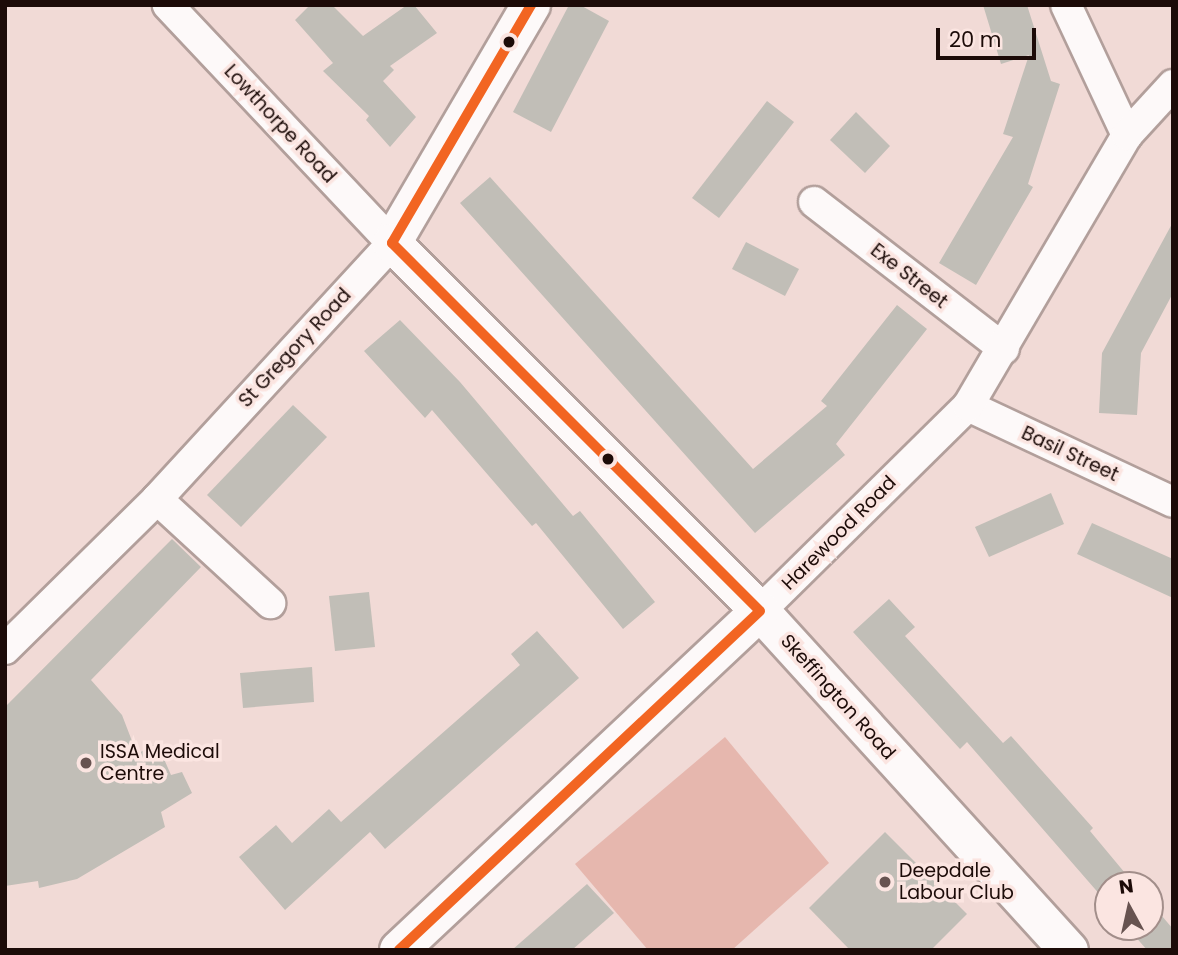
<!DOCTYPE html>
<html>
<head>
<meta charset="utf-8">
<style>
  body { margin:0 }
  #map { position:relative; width:1178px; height:955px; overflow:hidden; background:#f1dad6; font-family:Poppins,sans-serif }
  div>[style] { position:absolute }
  .green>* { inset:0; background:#e6b7ae }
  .building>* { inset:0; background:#c1beb7 }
  .roads { filter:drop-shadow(2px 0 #b29f9b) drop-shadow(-2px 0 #b29f9b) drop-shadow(0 2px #b29f9b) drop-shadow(0 -2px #b29f9b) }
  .street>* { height:30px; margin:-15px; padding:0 15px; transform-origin:15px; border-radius:15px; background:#fdf9f9 }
  .secondary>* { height:38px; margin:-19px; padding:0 19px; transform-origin:19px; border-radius:19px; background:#fdf9f9 }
  .bus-1>* { height:10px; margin:-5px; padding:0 5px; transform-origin:5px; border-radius:5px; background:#f26522 }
  .dots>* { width:19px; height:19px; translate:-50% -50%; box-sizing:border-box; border:4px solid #fbe5e1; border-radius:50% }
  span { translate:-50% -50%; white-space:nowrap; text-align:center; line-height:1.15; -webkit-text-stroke:7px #fbe5e1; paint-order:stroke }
  .street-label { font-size:19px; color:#1c0b08 }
  .poi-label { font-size:19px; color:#1c0b08 }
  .left { translate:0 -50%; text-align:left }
  .frame { position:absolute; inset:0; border:7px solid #1c0b08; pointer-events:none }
  .north { position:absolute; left:1094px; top:871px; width:70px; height:70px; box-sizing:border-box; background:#fbe5e1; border:2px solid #a28e8a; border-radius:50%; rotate:352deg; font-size:19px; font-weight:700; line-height:28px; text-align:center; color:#1c0b08 }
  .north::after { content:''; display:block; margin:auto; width:24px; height:32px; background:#675350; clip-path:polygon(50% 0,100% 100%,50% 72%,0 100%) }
  .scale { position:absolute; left:936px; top:28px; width:100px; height:32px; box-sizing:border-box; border:4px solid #1c0b08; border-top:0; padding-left:9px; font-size:21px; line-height:24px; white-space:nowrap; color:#1c0b08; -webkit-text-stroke:5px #fbe5e1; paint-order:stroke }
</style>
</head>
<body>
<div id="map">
  <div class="green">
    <i style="clip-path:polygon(725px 737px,829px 863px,732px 950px,648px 950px,575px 864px)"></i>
  </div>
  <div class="building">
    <i style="clip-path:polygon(310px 5px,332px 5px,363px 36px,407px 5px,414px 5px,437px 33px,390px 66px,394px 70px,383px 81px,416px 117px,390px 147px,366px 120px,369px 116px,323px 71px,333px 63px,295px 20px)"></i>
    <i style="clip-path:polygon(569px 5px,580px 5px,609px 21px,551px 132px,513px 112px)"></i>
    <i style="clip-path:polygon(983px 5px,1027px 5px,1051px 81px,1060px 84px,1028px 184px,1033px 187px,976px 285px,939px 263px,1013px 137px,1003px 134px,1029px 55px,1001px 64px)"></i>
    <i style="clip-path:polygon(767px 101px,794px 122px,719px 218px,692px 198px)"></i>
    <i style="clip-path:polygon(856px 112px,890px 146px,865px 173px,830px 140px)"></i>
    <i style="clip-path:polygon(490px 177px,753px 469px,827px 406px,821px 401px,897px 305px,927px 329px,836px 444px,845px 455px,755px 533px,460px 203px)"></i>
    <i style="clip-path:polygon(1173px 222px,1173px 293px,1141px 353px,1137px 415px,1099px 413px,1102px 353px)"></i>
    <i style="clip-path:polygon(746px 242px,799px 269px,785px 296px,732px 269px)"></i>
    <i style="clip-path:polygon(400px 320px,460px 382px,573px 516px,580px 511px,655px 602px,623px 629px,536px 523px,532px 526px,432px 410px,425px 418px,364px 351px)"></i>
    <i style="clip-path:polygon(293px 405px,327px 437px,241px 527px,207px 495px)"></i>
    <i style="clip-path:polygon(1051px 493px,1064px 524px,989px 557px,975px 527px)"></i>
    <i style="clip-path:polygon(1092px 523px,1173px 559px,1173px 598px,1077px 554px)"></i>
    <i style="clip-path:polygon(172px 539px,201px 567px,91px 680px,122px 715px,137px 754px,157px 743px,171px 775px,182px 772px,192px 793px,161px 812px,165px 827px,77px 879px,39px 888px,38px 881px,5px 886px,5px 707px)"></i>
    <i style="clip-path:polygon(369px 592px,375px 647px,335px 651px,329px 596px)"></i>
    <i style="clip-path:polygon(889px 599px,915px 627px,905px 636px,1003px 743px,1011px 736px,1093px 828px,1090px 831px,1135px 885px,1108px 885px,1108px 904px,967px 742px,960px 749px,853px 632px)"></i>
    <i style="clip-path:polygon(537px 631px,579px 678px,385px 849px,370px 832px,285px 910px,239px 857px,276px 825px,292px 843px,329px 809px,341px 822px,520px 665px,511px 654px)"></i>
    <i style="clip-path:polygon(312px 667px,314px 702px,243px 708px,240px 673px)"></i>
    <i style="clip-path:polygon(885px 832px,967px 914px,931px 950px,850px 950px,809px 908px)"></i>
    <i style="clip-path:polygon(587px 884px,614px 913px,572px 950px,512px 950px)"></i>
    <i style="clip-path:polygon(1150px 902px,1173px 929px,1173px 950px,1147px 950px,1127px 927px,1150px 927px)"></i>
  </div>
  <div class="roads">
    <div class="street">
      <i style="left:1066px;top:5px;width:144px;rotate:64.9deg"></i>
      <i style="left:814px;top:202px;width:240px;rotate:37.7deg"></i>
      <i style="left:968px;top:406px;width:226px;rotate:25.1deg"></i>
      <i style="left:157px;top:499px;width:154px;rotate:42.6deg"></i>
      <i style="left:760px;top:611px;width:292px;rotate:-44.6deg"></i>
      <i style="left:968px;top:406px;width:314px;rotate:-59.6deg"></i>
      <i style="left:1127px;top:135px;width:68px;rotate:-47.4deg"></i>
      <i style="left:5px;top:649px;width:214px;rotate:-44.6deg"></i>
      <i style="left:157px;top:499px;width:348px;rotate:-47.4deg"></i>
      <i style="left:392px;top:243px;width:327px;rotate:-133.3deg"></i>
    </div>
    <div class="secondary">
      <i style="left:531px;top:5px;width:276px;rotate:120.3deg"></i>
      <i style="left:392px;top:243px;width:520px;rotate:45deg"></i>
      <i style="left:760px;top:611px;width:459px;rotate:47.7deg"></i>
      <i style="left:399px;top:950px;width:495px;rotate:-43.2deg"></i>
    </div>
  </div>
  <div class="bus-1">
    <i style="left:392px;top:243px;width:520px;rotate:45deg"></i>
    <i style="left:392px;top:243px;width:276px;rotate:-59.7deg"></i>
    <i style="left:399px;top:950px;width:495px;rotate:-43.2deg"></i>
  </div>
  <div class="dots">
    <i style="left:509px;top:42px;background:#1c0b08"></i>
    <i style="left:608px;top:459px;background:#1c0b08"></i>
    <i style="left:86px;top:763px;background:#675350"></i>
    <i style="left:885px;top:882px;background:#675350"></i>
  </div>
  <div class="street-label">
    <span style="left:280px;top:124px;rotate:47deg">Lowthorpe Road</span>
    <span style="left:909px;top:276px;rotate:38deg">Exe Street</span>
    <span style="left:295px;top:348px;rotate:-47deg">St Gregory Road</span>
    <span style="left:1070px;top:454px;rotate:25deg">Basil Street</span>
    <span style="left:839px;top:533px;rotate:-45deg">Harewood Road</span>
    <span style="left:838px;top:697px;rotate:48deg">Skeffington Road</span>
  </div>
  <div class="poi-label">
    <span class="left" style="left:100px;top:763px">ISSA Medical<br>Centre</span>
    <span class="left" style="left:899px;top:882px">Deepdale<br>Labour Club</span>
  </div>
  <div class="frame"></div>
  <div class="north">N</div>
  <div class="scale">20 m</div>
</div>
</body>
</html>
